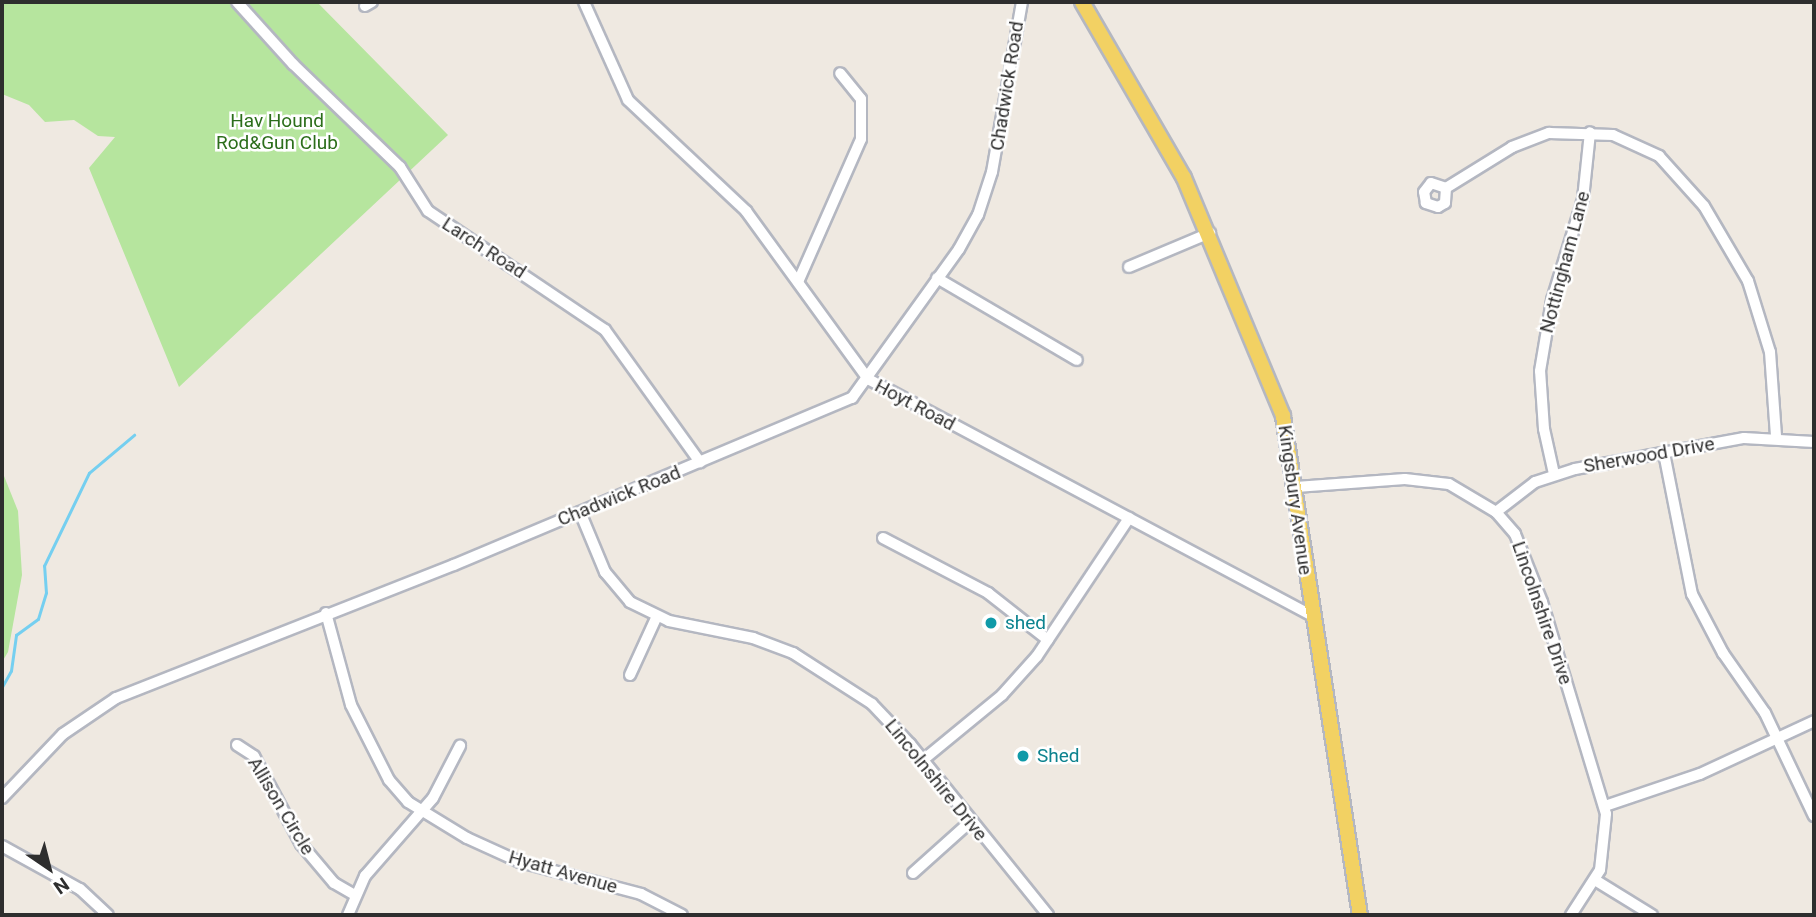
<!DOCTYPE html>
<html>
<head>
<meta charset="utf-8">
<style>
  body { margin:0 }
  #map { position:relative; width:1816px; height:917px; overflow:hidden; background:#efe9e1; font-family:Roboto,sans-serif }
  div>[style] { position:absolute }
  .green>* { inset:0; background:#b6e59e }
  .stream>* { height:2.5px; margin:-1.25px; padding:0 1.25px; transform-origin:1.25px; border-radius:1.25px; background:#75cff0 }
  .roads { filter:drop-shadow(2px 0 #b4b7c1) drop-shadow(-2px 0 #b4b7c1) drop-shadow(0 2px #b4b7c1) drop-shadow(0 -2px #b4b7c1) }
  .minor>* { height:10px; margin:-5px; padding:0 5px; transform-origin:5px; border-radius:5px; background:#fff }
  .major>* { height:14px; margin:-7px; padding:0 7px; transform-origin:7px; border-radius:7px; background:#f2d163 }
  .dots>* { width:19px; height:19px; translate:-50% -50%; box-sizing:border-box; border:4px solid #fff; border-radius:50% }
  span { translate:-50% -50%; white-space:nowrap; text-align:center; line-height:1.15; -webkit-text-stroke:5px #fff; paint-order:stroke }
  .street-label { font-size:19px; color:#2e2e2e }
  .park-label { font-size:19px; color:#2c6e1b }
  .culture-label { font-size:19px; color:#0d838f }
  .left { translate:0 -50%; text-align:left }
  .frame { position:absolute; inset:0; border:4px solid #2e2e2e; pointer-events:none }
  .north { position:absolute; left:14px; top:833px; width:70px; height:70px; -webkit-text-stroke:5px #fff; paint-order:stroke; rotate:145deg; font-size:19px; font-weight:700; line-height:28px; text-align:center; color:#2e2e2e }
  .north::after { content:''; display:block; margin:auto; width:24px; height:32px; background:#2e2e2e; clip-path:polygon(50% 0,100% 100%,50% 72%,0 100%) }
</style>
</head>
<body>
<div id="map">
  <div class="green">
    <i style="clip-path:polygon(2px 2px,317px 2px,448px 135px,179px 387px,89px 168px,115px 137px,98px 136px,74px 120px,45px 122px,29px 105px,2px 94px)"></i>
    <i style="clip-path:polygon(2px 471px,18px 511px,22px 575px,8px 652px,2px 662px)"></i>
  </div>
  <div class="stream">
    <i style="left:2px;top:687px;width:18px;rotate:-61deg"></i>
    <i style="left:11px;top:671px;width:36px;rotate:-82deg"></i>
    <i style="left:16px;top:635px;width:27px;rotate:-36deg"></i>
    <i style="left:38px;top:619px;width:27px;rotate:-73deg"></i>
    <i style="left:46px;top:593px;width:27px;rotate:-94deg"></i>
    <i style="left:44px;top:566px;width:103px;rotate:-64.2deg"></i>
    <i style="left:89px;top:473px;width:59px;rotate:-40.2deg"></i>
  </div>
  <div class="roads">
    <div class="minor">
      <i style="left:237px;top:2px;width:84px;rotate:47.9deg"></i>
      <i style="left:293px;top:64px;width:149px;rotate:43.9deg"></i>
      <i style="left:400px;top:167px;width:52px;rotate:57.5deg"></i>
      <i style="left:428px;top:211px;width:213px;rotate:33.9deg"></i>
      <i style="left:605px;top:330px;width:163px;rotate:54.3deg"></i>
      <i style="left:584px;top:2px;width:107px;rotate:65.8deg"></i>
      <i style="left:628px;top:100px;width:162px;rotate:43.2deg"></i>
      <i style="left:746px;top:211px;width:208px;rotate:54deg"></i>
      <i style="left:868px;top:379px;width:502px;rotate:28.05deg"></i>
      <i style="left:365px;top:6px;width:8px;rotate:-30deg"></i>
      <i style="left:1446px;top:188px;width:15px;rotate:94deg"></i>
      <i style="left:1445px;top:203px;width:8px;rotate:150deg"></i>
      <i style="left:1438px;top:207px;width:13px;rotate:-162deg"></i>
      <i style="left:1426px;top:203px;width:11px;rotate:-100deg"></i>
      <i style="left:1424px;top:192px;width:11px;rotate:-52deg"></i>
      <i style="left:1431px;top:183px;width:16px;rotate:18deg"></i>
      <i style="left:1446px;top:188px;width:78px;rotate:-31.8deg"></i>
      <i style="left:1512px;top:147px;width:40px;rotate:-21deg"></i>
      <i style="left:1549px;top:133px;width:64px;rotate:1.8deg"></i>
      <i style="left:1613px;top:135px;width:51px;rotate:24.5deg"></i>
      <i style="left:1659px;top:156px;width:67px;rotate:48deg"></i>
      <i style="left:1704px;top:206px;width:87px;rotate:59.6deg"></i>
      <i style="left:1748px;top:281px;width:74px;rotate:72.8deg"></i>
      <i style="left:1770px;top:352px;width:84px;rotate:85.9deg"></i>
      <i style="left:1129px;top:267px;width:88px;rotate:-22.8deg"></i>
      <i style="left:937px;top:278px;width:162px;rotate:30.4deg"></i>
      <i style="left:798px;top:282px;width:156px;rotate:-66.2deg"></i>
      <i style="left:861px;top:139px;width:40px;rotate:-90deg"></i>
      <i style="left:861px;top:99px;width:33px;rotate:-129deg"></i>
      <i style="left:1664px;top:453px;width:144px;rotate:78.8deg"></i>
      <i style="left:1692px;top:594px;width:67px;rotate:62.3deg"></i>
      <i style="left:1723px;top:653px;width:73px;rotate:55deg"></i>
      <i style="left:1765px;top:713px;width:114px;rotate:64.6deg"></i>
      <i style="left:1554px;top:474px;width:46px;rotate:-102.5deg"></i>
      <i style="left:1544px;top:429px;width:58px;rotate:-93.9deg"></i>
      <i style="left:1540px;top:371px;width:72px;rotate:-80.4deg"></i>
      <i style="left:1552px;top:300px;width:106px;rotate:-72.9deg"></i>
      <i style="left:1583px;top:199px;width:67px;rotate:-84deg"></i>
      <i style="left:1296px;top:487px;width:109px;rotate:-4.2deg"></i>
      <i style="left:1405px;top:479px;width:44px;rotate:6.5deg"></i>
      <i style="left:1449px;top:484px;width:55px;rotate:30.8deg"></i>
      <i style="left:1496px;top:512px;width:29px;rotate:49deg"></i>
      <i style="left:1515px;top:534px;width:73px;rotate:68.3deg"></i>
      <i style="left:1542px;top:602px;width:221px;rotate:73.2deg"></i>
      <i style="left:1606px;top:814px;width:56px;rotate:96.1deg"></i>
      <i style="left:1600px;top:870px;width:54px;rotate:122.8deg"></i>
      <i style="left:580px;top:512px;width:65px;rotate:67.4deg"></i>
      <i style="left:605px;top:572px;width:39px;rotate:50deg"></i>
      <i style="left:630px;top:602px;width:43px;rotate:26deg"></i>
      <i style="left:669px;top:621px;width:86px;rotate:11.4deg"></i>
      <i style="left:753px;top:638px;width:43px;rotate:20.6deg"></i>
      <i style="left:793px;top:653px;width:94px;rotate:32.8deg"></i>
      <i style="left:872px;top:704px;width:55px;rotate:46.5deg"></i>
      <i style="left:910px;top:744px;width:220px;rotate:51.1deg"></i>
      <i style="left:1496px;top:512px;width:49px;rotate:-37.6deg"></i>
      <i style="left:1535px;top:482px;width:42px;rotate:-18deg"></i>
      <i style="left:1575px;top:469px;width:172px;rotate:-10.4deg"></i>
      <i style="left:1744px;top:438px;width:70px;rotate:3.3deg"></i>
      <i style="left:883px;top:538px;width:119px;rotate:27.6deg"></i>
      <i style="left:988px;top:593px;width:76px;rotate:38.1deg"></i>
      <i style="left:326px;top:613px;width:95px;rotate:74.8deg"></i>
      <i style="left:351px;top:705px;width:84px;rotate:63.1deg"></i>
      <i style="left:389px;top:780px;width:29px;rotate:49deg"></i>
      <i style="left:408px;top:802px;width:69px;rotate:31.4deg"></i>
      <i style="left:467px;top:838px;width:58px;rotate:24.4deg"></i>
      <i style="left:520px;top:862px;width:125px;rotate:14.8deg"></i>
      <i style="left:641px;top:894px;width:46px;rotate:27.1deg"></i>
      <i style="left:630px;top:675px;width:65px;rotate:-65.4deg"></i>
      <i style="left:237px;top:745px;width:20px;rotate:33deg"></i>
      <i style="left:254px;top:756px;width:100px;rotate:61.9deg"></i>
      <i style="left:301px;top:844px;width:51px;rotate:49.8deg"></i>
      <i style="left:334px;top:883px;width:24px;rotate:30deg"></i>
      <i style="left:923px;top:760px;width:102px;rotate:-39.4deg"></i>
      <i style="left:1002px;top:695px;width:52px;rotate:-48.1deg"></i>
      <i style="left:1037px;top:656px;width:166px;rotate:-56.3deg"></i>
      <i style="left:2px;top:798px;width:88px;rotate:-46.4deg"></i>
      <i style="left:63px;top:734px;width:64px;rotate:-34.2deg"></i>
      <i style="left:116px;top:698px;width:363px;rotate:-21.5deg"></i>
      <i style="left:454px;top:565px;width:432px;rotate:-22.8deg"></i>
      <i style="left:852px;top:398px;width:183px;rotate:-54.3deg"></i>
      <i style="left:959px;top:249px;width:39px;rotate:-61deg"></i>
      <i style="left:978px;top:215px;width:45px;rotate:-72deg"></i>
      <i style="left:992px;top:172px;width:173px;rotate:-80deg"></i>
      <i style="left:1605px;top:806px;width:100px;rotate:-18.6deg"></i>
      <i style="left:1700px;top:774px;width:126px;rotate:-24.9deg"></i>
      <i style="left:2px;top:846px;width:89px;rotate:28.9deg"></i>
      <i style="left:80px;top:889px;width:38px;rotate:43deg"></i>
      <i style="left:913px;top:873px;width:76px;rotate:-41.8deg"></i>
      <i style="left:1595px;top:880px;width:67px;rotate:31.6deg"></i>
      <i style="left:348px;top:915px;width:43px;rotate:-66.4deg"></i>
      <i style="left:365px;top:876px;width:103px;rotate:-48.9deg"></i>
      <i style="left:433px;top:798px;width:59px;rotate:-62.6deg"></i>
    </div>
    <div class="major">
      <i style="left:1082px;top:2px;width:203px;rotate:59.9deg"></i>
      <i style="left:1184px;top:178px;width:258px;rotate:67.4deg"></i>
      <i style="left:1283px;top:416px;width:505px;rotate:81.23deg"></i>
    </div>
  </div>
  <div class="dots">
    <i style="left:991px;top:623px;background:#0f9aa8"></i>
    <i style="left:1023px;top:756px;background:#0f9aa8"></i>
  </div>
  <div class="street-label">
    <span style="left:1007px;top:86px;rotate:-81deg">Chadwick Road</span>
    <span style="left:484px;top:248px;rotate:33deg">Larch Road</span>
    <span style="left:1565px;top:262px;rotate:-75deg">Nottingham Lane</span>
    <span style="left:915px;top:405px;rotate:28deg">Hoyt Road</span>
    <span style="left:1649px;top:455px;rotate:-10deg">Sherwood Drive</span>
    <span style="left:619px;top:496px;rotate:-22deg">Chadwick Road</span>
    <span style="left:1295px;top:500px;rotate:82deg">Kingsbury Avenue</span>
    <span style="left:1542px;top:613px;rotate:71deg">Lincolnshire Drive</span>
    <span style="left:936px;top:780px;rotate:51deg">Lincolnshire Drive</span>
    <span style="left:281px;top:806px;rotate:59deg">Allison Circle</span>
    <span style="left:563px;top:872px;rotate:16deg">Hyatt Avenue</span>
  </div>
  <div class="park-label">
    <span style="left:277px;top:132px">Hav Hound<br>Rod&amp;Gun Club</span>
  </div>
  <div class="culture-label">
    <span class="left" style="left:1005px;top:623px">shed</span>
    <span class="left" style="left:1037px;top:756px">Shed</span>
  </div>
  <div class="frame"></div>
  <div class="north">N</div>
</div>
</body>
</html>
